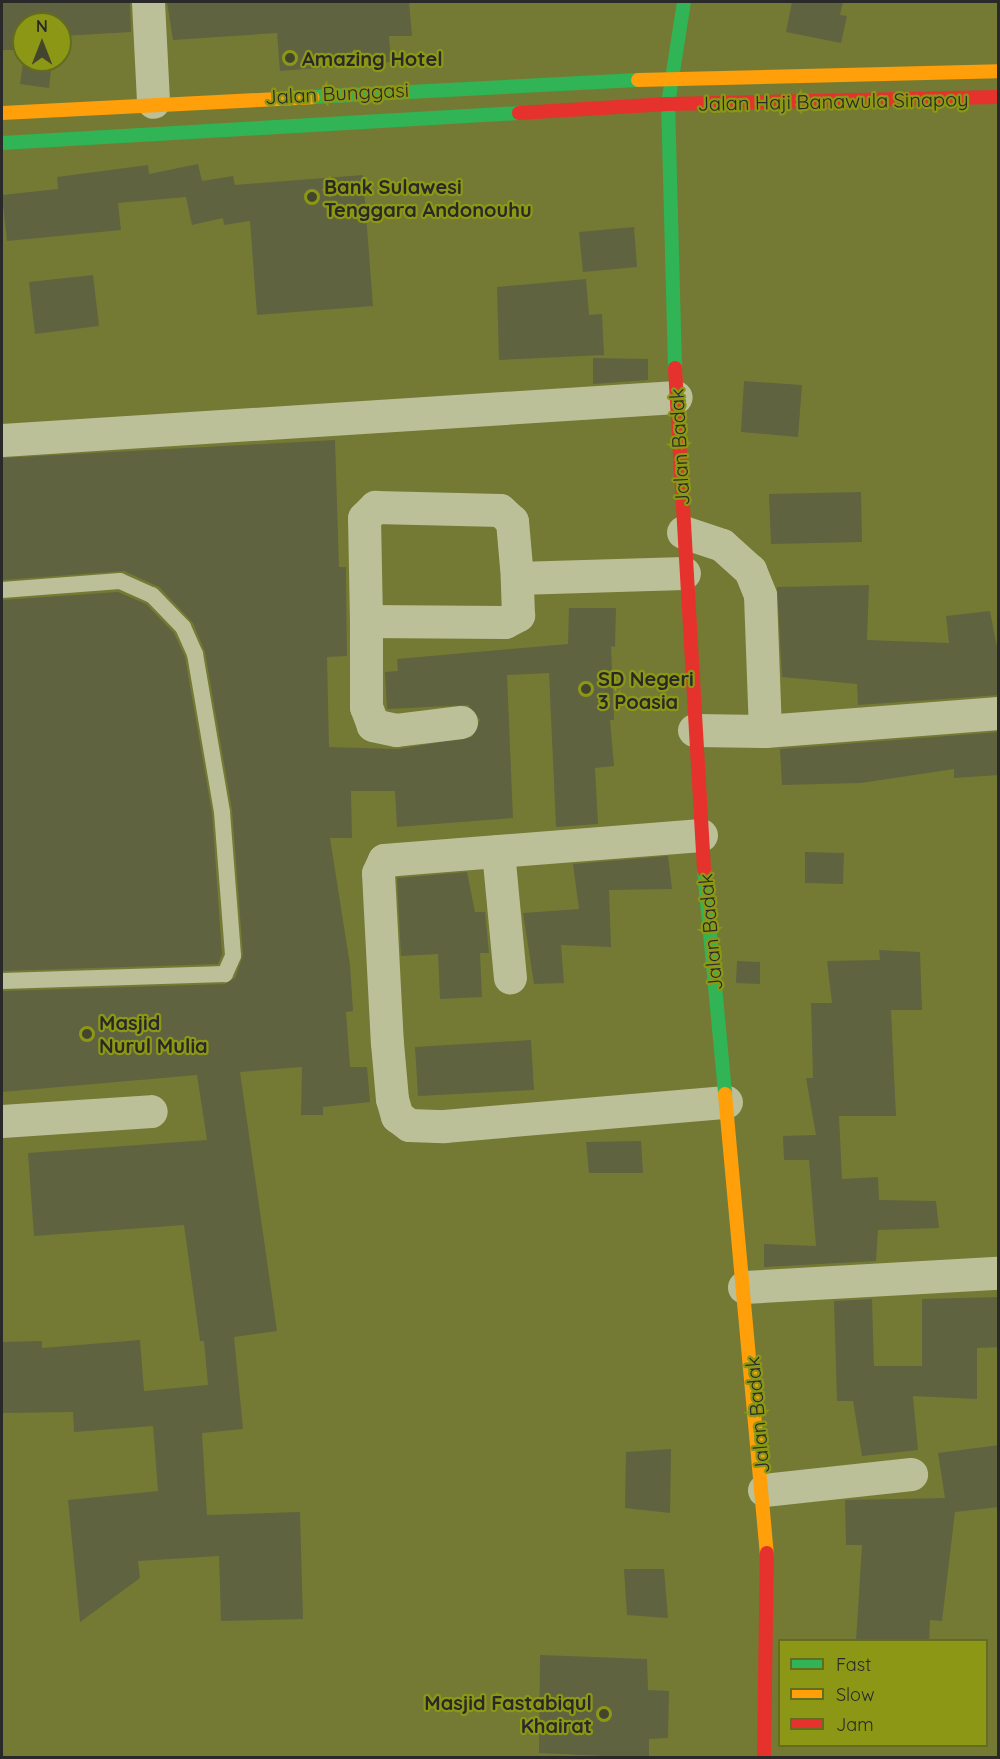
<!DOCTYPE html>
<html>
<head>
<meta charset="utf-8">
<style>
  body { margin:0 }
  #map { position:relative; width:1000px; height:1759px; overflow:hidden; background:#747a33; font-family:Quicksand,sans-serif }
  div>[style] { position:absolute }
  .building>* { inset:0; background:#606340 }
  .lane>* { height:16px; margin:-8px; padding:0 8px; transform-origin:8px; border-radius:8px; background:#bcc099 }
  .street>* { height:33px; margin:-16.5px; padding:0 16.5px; transform-origin:16.5px; border-radius:16.5px; background:#bcc099 }
  .fast>* { height:14px; margin:-7px; padding:0 7px; transform-origin:7px; border-radius:7px; background:#30b455 }
  .slow>* { height:14px; margin:-7px; padding:0 7px; transform-origin:7px; border-radius:7px; background:#ff9f0a }
  .jam>* { height:14px; margin:-7px; padding:0 7px; transform-origin:7px; border-radius:7px; background:#e5322d }
  .dots>* { width:16px; height:16px; translate:-50% -50%; box-sizing:border-box; border:3px solid #8c9815; border-radius:50% }
  span { translate:-50% -50%; white-space:nowrap; text-align:center; line-height:1.15; -webkit-text-stroke:4.5px #8c9815; paint-order:stroke }
  .poi-label { font-size:20px; color:#292929; font-weight:700 }
  .left { translate:0 -50%; text-align:left }
  .right { translate:-100% -50%; text-align:right }
  .street-label { font-size:20px; color:#292929 }
  .frame { position:absolute; inset:0; border:3px solid #292929; pointer-events:none }
  .legend { position:absolute; left:778px; top:1639px; width:210px; height:108px; box-sizing:border-box; background:#8c9815; border:2px solid #646c1d; margin:0; padding:8px 10px; list-style:none; font-size:18px; color:#292929 }
  .legend li { display:flex; align-items:center; gap:12px; height:30px }
  .legend b { width:30px; border:2px solid #646c1d }
  .north { position:absolute; left:12px; top:12px; width:60px; height:60px; box-sizing:border-box; background:#8c9815; border:2px solid #646c1d; border-radius:50%; rotate:0deg; font-size:16px; font-weight:700; line-height:24px; text-align:center; color:#292929 }
  .north::after { content:''; display:block; margin:auto; width:21px; height:27px; background:#43452c; clip-path:polygon(50% 0,100% 100%,50% 72%,0 100%) }
</style>
</head>
<body>
<div id="map">
  <div class="building">
    <i style="clip-path:polygon(2px 2px,130px 2px,131px 32px,62px 36px,60px 49px,60px 24px,24px 24px,24px 50px,2px 50px)"></i>
    <i style="clip-path:polygon(167px 2px,409px 2px,412px 36px,389px 36px,391px 62px,280px 71px,277px 33px,173px 40px)"></i>
    <i style="clip-path:polygon(792px 2px,843px 2px,840px 15px,847px 16px,841px 43px,786px 32px)"></i>
    <i style="clip-path:polygon(24px 56px,24px 60px,52px 60px,49px 88px,20px 84px)"></i>
    <i style="clip-path:polygon(198px 164px,202px 181px,233px 176px,235px 185px,363px 175px,373px 306px,257px 315px,250px 221px,224px 225px,223px 218px,192px 225px,186px 197px,118px 203px,121px 230px,7px 241px,2px 195px,58px 189px,57px 177px,148px 165px,149px 174px)"></i>
    <i style="clip-path:polygon(634px 227px,637px 267px,583px 272px,579px 232px)"></i>
    <i style="clip-path:polygon(93px 275px,99px 326px,35px 334px,29px 282px)"></i>
    <i style="clip-path:polygon(586px 279px,589px 315px,602px 314px,604px 355px,499px 360px,497px 287px)"></i>
    <i style="clip-path:polygon(593px 358px,648px 359px,648px 380px,593px 384px)"></i>
    <i style="clip-path:polygon(744px 381px,802px 385px,798px 437px,741px 432px)"></i>
    <i style="clip-path:polygon(335px 440px,339px 567px,346px 567px,346px 580px,347px 656px,327px 657px,329px 747px,398px 749px,472px 737px,480px 720px,468px 705px,387px 709px,385px 672px,398px 671px,397px 659px,568px 644px,569px 608px,616px 608px,615px 647px,611px 646px,614px 720px,610px 720px,614px 766px,595px 768px,598px 824px,556px 827px,549px 673px,507px 675px,513px 818px,397px 827px,395px 791px,351px 791px,352px 838px,330px 838px,350px 965px,353px 1011px,346px 1012px,350px 1067px,367px 1067px,370px 1102px,323px 1107px,323px 1115px,301px 1115px,302px 1067px,240px 1072px,277px 1331px,234px 1337px,243px 1429px,202px 1433px,207px 1515px,300px 1512px,303px 1619px,221px 1621px,219px 1556px,138px 1561px,140px 1578px,80px 1622px,68px 1500px,158px 1491px,153px 1426px,74px 1432px,73px 1412px,2px 1413px,2px 1342px,42px 1341px,42px 1348px,140px 1340px,144px 1391px,208px 1385px,204px 1341px,200px 1341px,184px 1225px,34px 1236px,28px 1153px,207px 1140px,197px 1075px,2px 1092px,2px 991px,225px 984px,235px 978px,243px 955px,232px 810px,205px 652px,193px 623px,159px 587px,124px 571px,2px 580px,2px 458px)"></i>
    <i style="clip-path:polygon(861px 492px,862px 542px,771px 544px,769px 494px)"></i>
    <i style="clip-path:polygon(869px 585px,867px 640px,949px 643px,946px 616px,990px 611px,999px 658px,999px 695px,858px 705px,857px 684px,782px 677px,777px 587px)"></i>
    <i style="clip-path:polygon(118px 592px,146px 604px,174px 633px,185px 657px,212px 813px,222px 954px,218px 964px,2px 971px,2px 600px)"></i>
    <i style="clip-path:polygon(999px 732px,999px 775px,954px 778px,954px 769px,861px 783px,782px 785px,780px 749px)"></i>
    <i style="clip-path:polygon(805px 852px,844px 853px,843px 884px,805px 883px)"></i>
    <i style="clip-path:polygon(668px 856px,672px 889px,609px 890px,611px 947px,561px 945px,564px 983px,534px 984px,523px 913px,579px 909px,573px 864px)"></i>
    <i style="clip-path:polygon(467px 872px,475px 912px,485px 912px,489px 953px,480px 953px,482px 997px,440px 999px,438px 954px,401px 956px,397px 878px)"></i>
    <i style="clip-path:polygon(879px 950px,920px 952px,922px 1010px,891px 1010px,896px 1116px,839px 1116px,842px 1179px,878px 1177px,879px 1200px,936px 1201px,939px 1228px,878px 1230px,876px 1261px,764px 1267px,764px 1244px,816px 1246px,809px 1160px,784px 1160px,783px 1136px,816px 1135px,806px 1078px,813px 1078px,811px 1003px,832px 1003px,827px 961px,880px 960px)"></i>
    <i style="clip-path:polygon(737px 961px,760px 962px,760px 984px,736px 983px)"></i>
    <i style="clip-path:polygon(531px 1040px,534px 1090px,418px 1096px,415px 1047px)"></i>
    <i style="clip-path:polygon(641px 1141px,643px 1173px,589px 1173px,586px 1142px)"></i>
    <i style="clip-path:polygon(999px 1297px,999px 1347px,977px 1348px,977px 1399px,913px 1396px,918px 1450px,862px 1456px,853px 1401px,837px 1401px,834px 1301px,872px 1299px,874px 1366px,922px 1366px,922px 1299px)"></i>
    <i style="clip-path:polygon(999px 1445px,999px 1507px,955px 1512px,942px 1621px,930px 1620px,929px 1641px,856px 1641px,862px 1545px,846px 1545px,845px 1500px,945px 1498px,938px 1453px)"></i>
    <i style="clip-path:polygon(671px 1449px,670px 1513px,625px 1508px,626px 1452px)"></i>
    <i style="clip-path:polygon(624px 1569px,664px 1569px,668px 1618px,627px 1615px)"></i>
    <i style="clip-path:polygon(540px 1655px,647px 1659px,648px 1690px,669px 1691px,668px 1738px,649px 1739px,649px 1758px,539px 1753px)"></i>
  </div>
  <div class="lane">
    <i style="left:2px;top:590px;width:118px;rotate:-4.4deg"></i>
    <i style="left:120px;top:581px;width:35px;rotate:24deg"></i>
    <i style="left:152px;top:595px;width:45px;rotate:45.9deg"></i>
    <i style="left:183px;top:627px;width:30px;rotate:66deg"></i>
    <i style="left:195px;top:654px;width:160px;rotate:80.3deg"></i>
    <i style="left:222px;top:812px;width:144px;rotate:85.6deg"></i>
    <i style="left:233px;top:956px;width:20px;rotate:114deg"></i>
    <i style="left:225px;top:974px;width:223px;rotate:178.2deg"></i>
  </div>
  <div class="street">
    <i style="left:148px;top:2px;width:100px;rotate:87.1deg"></i>
    <i style="left:2px;top:440px;width:675px;rotate:-3.65deg"></i>
    <i style="left:683px;top:532px;width:41px;rotate:18.4deg"></i>
    <i style="left:722px;top:545px;width:38px;rotate:42deg"></i>
    <i style="left:750px;top:570px;width:27px;rotate:68deg"></i>
    <i style="left:760px;top:595px;width:136px;rotate:87.9deg"></i>
    <i style="left:765px;top:731px;width:234px;rotate:-4.4deg"></i>
    <i style="left:366px;top:621px;width:103px;rotate:-91.1deg"></i>
    <i style="left:364px;top:518px;width:16px;rotate:-45deg"></i>
    <i style="left:375px;top:507px;width:125px;rotate:1.4deg"></i>
    <i style="left:500px;top:510px;width:16px;rotate:43deg"></i>
    <i style="left:512px;top:521px;width:57px;rotate:85deg"></i>
    <i style="left:461px;top:722px;width:65px;rotate:173deg"></i>
    <i style="left:396px;top:730px;width:24px;rotate:-168deg"></i>
    <i style="left:373px;top:725px;width:19px;rotate:-111deg"></i>
    <i style="left:366px;top:707px;width:86px;rotate:-90deg"></i>
    <i style="left:366px;top:621px;width:139px;rotate:0.4deg"></i>
    <i style="left:505px;top:622px;width:15px;rotate:-28deg"></i>
    <i style="left:518px;top:615px;width:37px;rotate:-92deg"></i>
    <i style="left:517px;top:578px;width:167px;rotate:-1.7deg"></i>
    <i style="left:694px;top:730px;width:71px;rotate:0.8deg"></i>
    <i style="left:701px;top:835px;width:318px;rotate:175.5deg"></i>
    <i style="left:384px;top:860px;width:14px;rotate:115deg"></i>
    <i style="left:378px;top:873px;width:170px;rotate:87deg"></i>
    <i style="left:387px;top:1043px;width:56px;rotate:84.9deg"></i>
    <i style="left:392px;top:1099px;width:18px;rotate:74deg"></i>
    <i style="left:397px;top:1116px;width:15px;rotate:37deg"></i>
    <i style="left:409px;top:1125px;width:35px;rotate:2deg"></i>
    <i style="left:444px;top:1126px;width:283px;rotate:-4.9deg"></i>
    <i style="left:498px;top:851px;width:127px;rotate:84.6deg"></i>
    <i style="left:2px;top:1121px;width:149px;rotate:-3.8deg"></i>
    <i style="left:744px;top:1287px;width:254px;rotate:-3.2deg"></i>
    <i style="left:764px;top:1490px;width:148px;rotate:-6.2deg"></i>
  </div>
  <div class="fast">
    <i style="left:313px;top:97px;width:325px;rotate:-3deg"></i>
    <i style="left:2px;top:143px;width:518px;rotate:-3.32deg"></i>
    <i style="left:675px;top:368px;width:264px;rotate:-91.5deg"></i>
    <i style="left:668px;top:104px;width:103px;rotate:-81.1deg"></i>
    <i style="left:704px;top:870px;width:225px;rotate:84.6deg"></i>
  </div>
  <div class="slow">
    <i style="left:638px;top:80px;width:360px;rotate:-1.4deg"></i>
    <i style="left:2px;top:113px;width:311px;rotate:-2.9deg"></i>
    <i style="left:725px;top:1094px;width:461px;rotate:84.8deg"></i>
  </div>
  <div class="jam">
    <i style="left:519px;top:113px;width:149px;rotate:-3.5deg"></i>
    <i style="left:668px;top:104px;width:330px;rotate:-1.2deg"></i>
    <i style="left:675px;top:368px;width:503px;rotate:86.69deg"></i>
    <i style="left:764px;top:1758px;width:205px;rotate:-89.2deg"></i>
  </div>
  <div class="dots">
    <i style="left:290px;top:58px;background:#43452c"></i>
    <i style="left:312px;top:197px;background:#43452c"></i>
    <i style="left:586px;top:689px;background:#43452c"></i>
    <i style="left:87px;top:1034px;background:#43452c"></i>
    <i style="left:604px;top:1714px;background:#43452c"></i>
  </div>
  <div class="poi-label">
    <span class="left" style="left:302px;top:58px">Amazing Hotel</span>
    <span class="left" style="left:324px;top:198px">Bank Sulawesi<br>Tenggara Andonouhu</span>
    <span class="left" style="left:598px;top:690px">SD Negeri<br>3 Poasia</span>
    <span class="left" style="left:99px;top:1034px">Masjid<br>Nurul Mulia</span>
    <span class="right" style="left:592px;top:1714px">Masjid Fastabiqul<br>Khairat</span>
  </div>
  <div class="street-label">
    <span style="left:337px;top:93px;rotate:-3deg">Jalan Bunggasi</span>
    <span style="left:833px;top:101px;rotate:-1deg">Jalan Haji Banawula Sinapoy</span>
    <span style="left:679px;top:447px;rotate:-93deg">Jalan Badak</span>
    <span style="left:710px;top:932px;rotate:-95deg">Jalan Badak</span>
    <span style="left:757px;top:1415px;rotate:-95deg">Jalan Badak</span>
  </div>
  <div class="frame"></div>
  <ul class="legend">
  <li><b style="height:8px;background:#30b455"></b>Fast</li>
  <li><b style="height:8px;background:#ff9f0a"></b>Slow</li>
  <li><b style="height:8px;background:#e5322d"></b>Jam</li>
  </ul>
  <div class="north">N</div>
</div>
</body>
</html>
